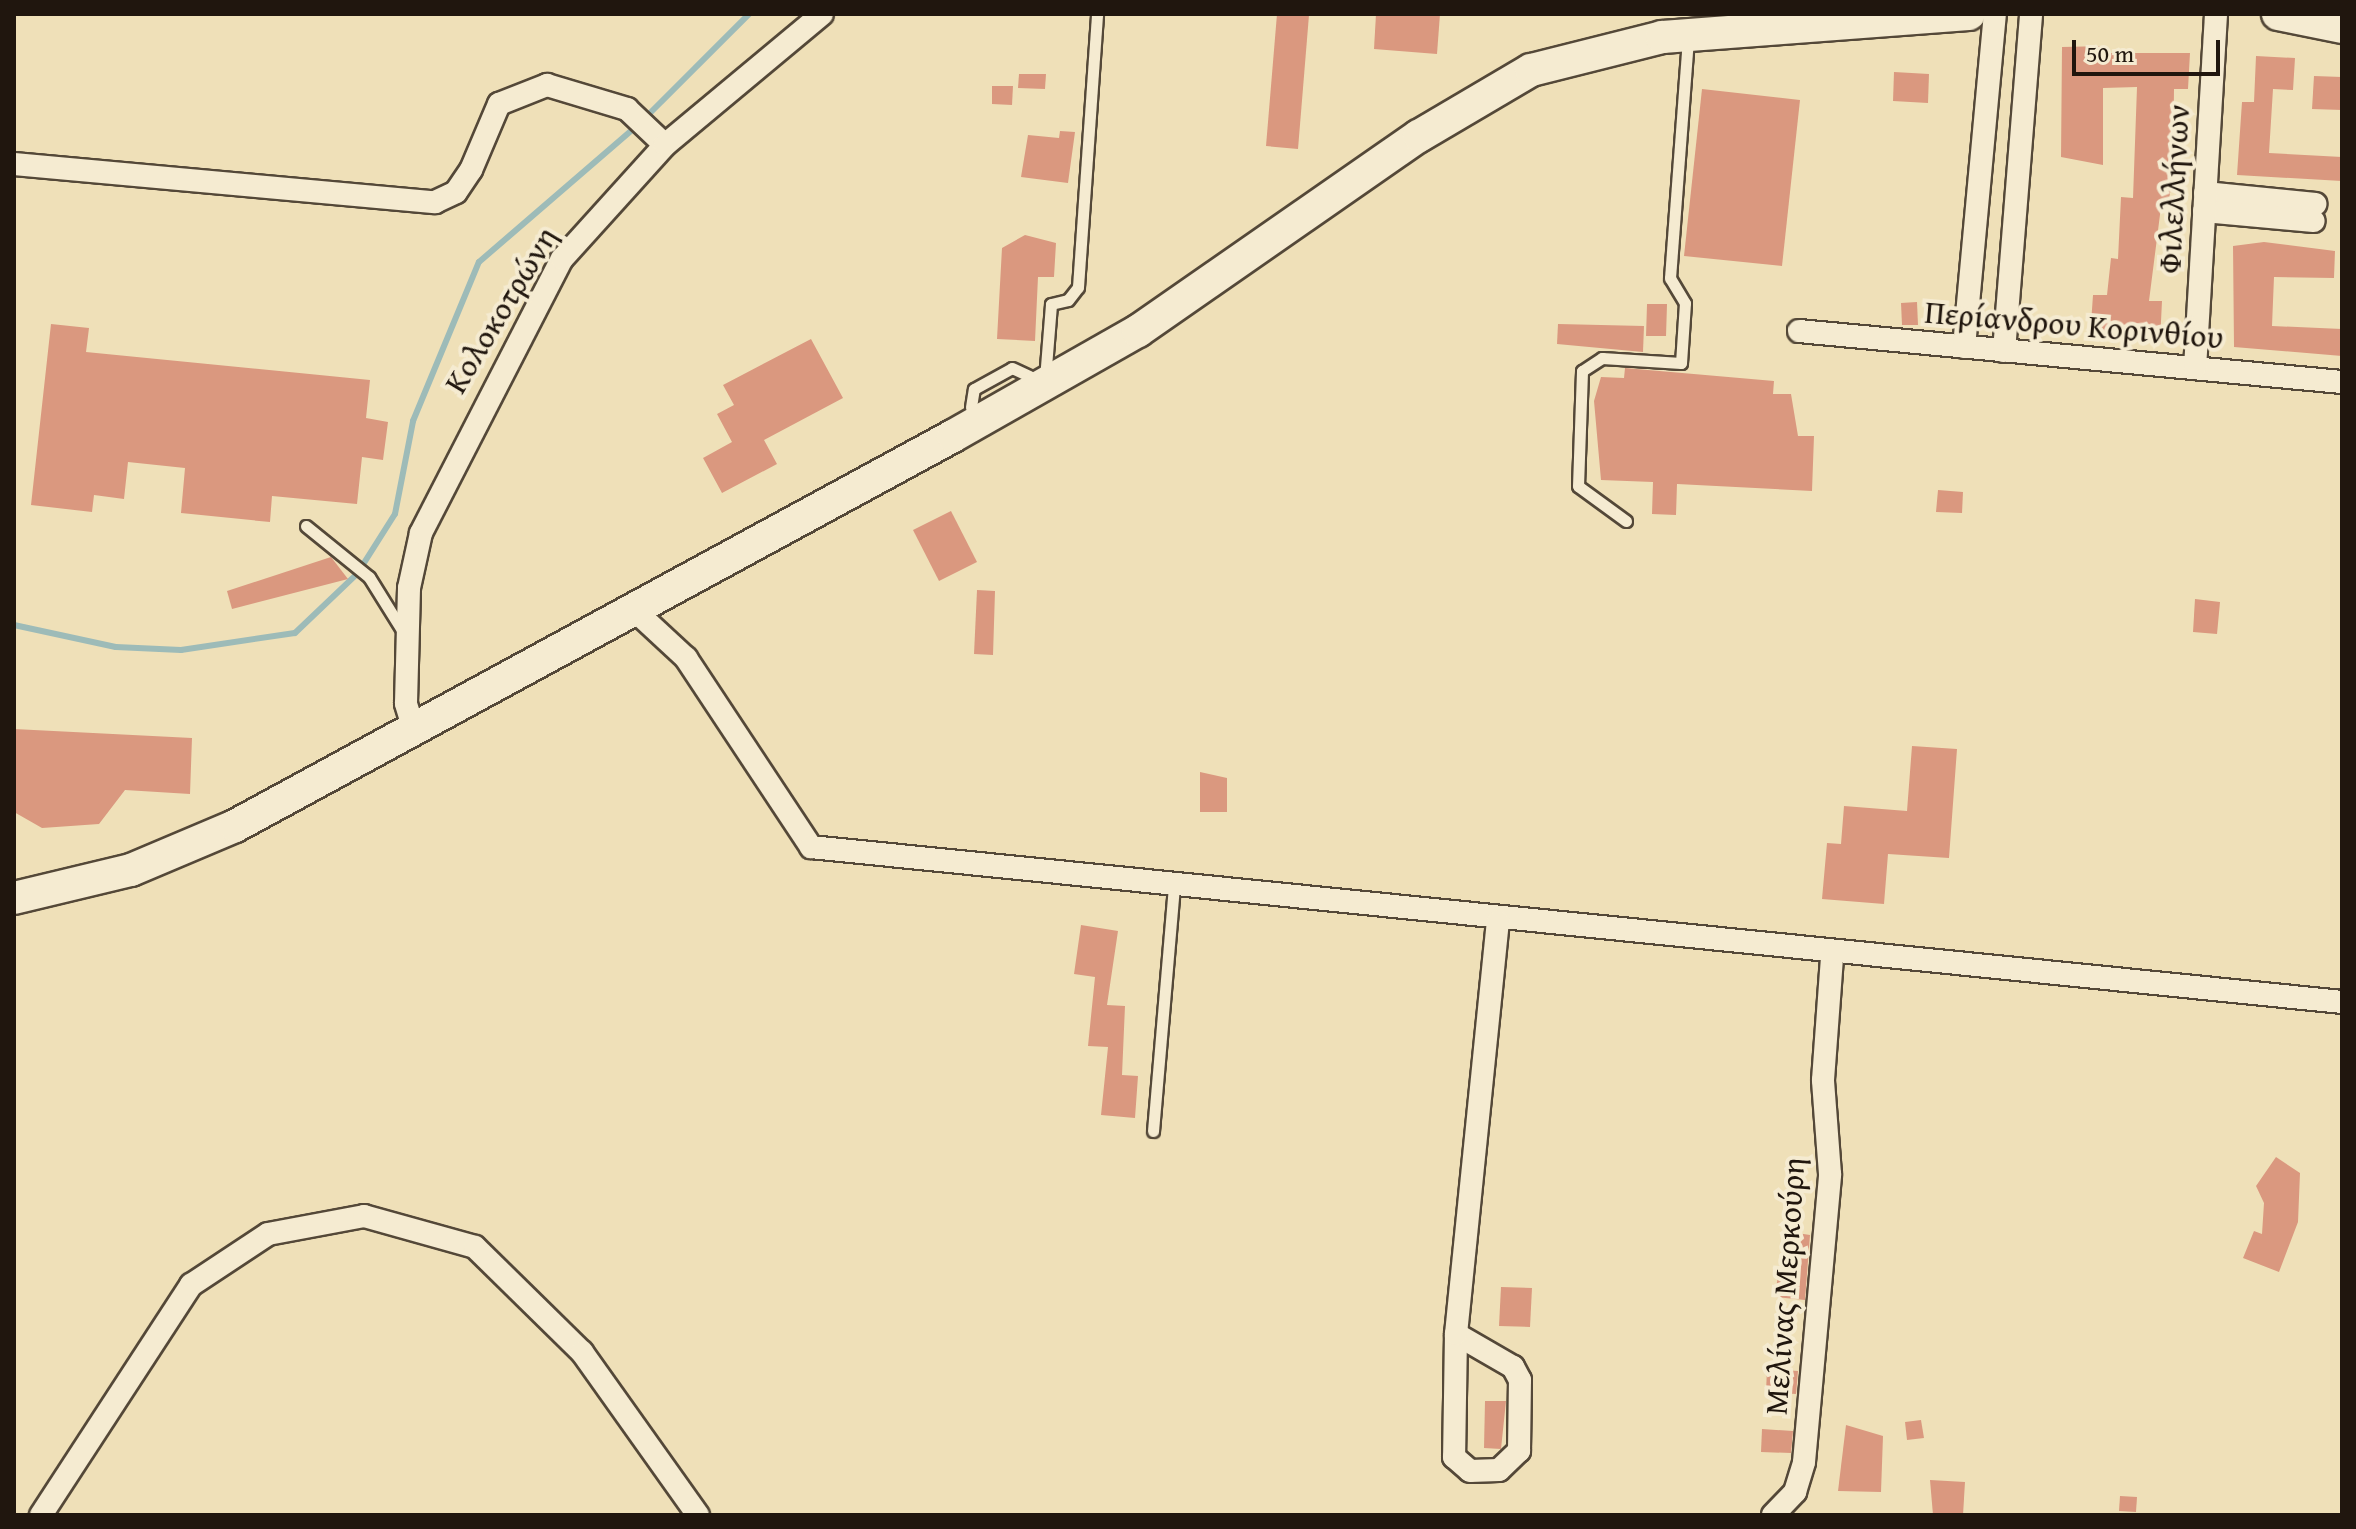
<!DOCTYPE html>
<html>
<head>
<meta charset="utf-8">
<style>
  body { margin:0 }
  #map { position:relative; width:2356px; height:1529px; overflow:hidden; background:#efe0b8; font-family:"Gentium Book Plus",serif }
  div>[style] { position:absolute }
  .stream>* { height:6px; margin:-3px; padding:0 3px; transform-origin:3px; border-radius:3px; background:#9dbbb8 }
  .building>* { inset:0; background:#da987f }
  .roads { filter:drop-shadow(2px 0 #544838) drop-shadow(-2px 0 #544838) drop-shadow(0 2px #544838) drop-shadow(0 -2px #544838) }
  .lane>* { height:11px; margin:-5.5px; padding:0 5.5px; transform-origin:5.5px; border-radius:5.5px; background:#f5ebd1 }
  .street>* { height:22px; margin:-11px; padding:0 11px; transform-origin:11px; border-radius:11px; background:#f5ebd1 }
  .secondary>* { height:32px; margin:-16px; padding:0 16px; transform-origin:16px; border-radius:16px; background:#f5ebd1 }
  span { translate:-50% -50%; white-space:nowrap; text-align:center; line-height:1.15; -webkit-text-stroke:8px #f5ebd1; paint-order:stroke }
  .street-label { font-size:32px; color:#20160e }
  .frame { position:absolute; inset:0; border:16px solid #20160e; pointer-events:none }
  .scale { position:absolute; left:2072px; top:40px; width:148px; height:36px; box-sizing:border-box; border:4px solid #20160e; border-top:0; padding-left:10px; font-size:24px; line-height:28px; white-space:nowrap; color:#20160e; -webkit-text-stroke:6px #f5ebd1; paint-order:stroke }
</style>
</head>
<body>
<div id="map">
  <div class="stream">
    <i style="left:14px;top:625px;width:104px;rotate:12.2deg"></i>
    <i style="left:116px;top:647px;width:65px;rotate:2.6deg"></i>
    <i style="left:181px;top:650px;width:115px;rotate:-8.5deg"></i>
    <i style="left:295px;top:633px;width:86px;rotate:-43.6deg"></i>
    <i style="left:357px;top:574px;width:71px;rotate:-57.7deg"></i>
    <i style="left:395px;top:514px;width:95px;rotate:-79deg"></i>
    <i style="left:413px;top:421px;width:172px;rotate:-67.5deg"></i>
    <i style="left:479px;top:262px;width:214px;rotate:-40.8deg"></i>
    <i style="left:641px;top:122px;width:153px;rotate:-45deg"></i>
  </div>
  <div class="building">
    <i style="clip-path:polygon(1277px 14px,1309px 15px,1298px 149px,1266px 146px)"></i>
    <i style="clip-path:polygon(1376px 14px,1440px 14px,1437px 54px,1374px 49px)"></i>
    <i style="clip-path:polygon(2106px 46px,2111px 53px,2190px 53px,2188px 89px,2174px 89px,2173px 177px,2169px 199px,2162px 199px,2149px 301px,2162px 301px,2160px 342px,2090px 338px,2093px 295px,2107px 295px,2111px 258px,2118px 259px,2121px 197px,2133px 198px,2137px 87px,2103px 88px,2103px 165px,2061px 157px,2062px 47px)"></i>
    <i style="clip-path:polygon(2256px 56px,2295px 58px,2293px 90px,2273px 89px,2269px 153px,2342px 157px,2342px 181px,2237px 175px,2242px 102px,2254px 102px)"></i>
    <i style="clip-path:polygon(1894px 72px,1929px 74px,1928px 103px,1893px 101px)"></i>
    <i style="clip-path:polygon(1019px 74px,1046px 74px,1045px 89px,1018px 88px)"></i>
    <i style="clip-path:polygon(2314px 76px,2342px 77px,2342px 110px,2312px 109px)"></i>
    <i style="clip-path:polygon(992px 86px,1013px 86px,1012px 105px,992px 104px)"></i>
    <i style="clip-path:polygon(1702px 89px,1800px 100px,1782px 266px,1684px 256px)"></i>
    <i style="clip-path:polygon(1060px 131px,1075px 132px,1068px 183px,1021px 177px,1028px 135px,1059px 138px)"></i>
    <i style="clip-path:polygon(1025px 235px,1056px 243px,1054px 277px,1038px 277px,1035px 341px,997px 339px,1002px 248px)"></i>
    <i style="clip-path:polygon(2264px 242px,2335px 251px,2334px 278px,2274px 277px,2272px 326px,2342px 329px,2342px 356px,2234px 347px,2233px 246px)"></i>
    <i style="clip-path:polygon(1917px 302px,1918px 325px,1902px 325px,1901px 303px)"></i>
    <i style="clip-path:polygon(1647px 304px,1667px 304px,1666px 336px,1646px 336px)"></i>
    <i style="clip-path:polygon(51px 324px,89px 328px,86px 352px,370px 380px,366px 418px,388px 422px,383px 460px,362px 457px,357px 504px,272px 496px,270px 522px,181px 513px,185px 468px,128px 462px,124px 499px,94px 495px,92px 512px,31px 505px)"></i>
    <i style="clip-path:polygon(1558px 324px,1644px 326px,1643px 352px,1557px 344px)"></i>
    <i style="clip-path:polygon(811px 339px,843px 398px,764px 440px,777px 464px,722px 493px,703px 458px,732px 442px,717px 414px,734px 405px,723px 385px)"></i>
    <i style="clip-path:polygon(1625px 368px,1774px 381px,1773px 394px,1791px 394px,1798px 436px,1814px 436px,1812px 491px,1677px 484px,1676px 515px,1652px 514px,1653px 482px,1601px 480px,1594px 401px,1601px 377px,1624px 378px)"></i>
    <i style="clip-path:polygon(1938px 490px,1963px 492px,1962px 513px,1936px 512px)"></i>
    <i style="clip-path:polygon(951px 511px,977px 562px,939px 581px,913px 530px)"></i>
    <i style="clip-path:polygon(331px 557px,348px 579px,232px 609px,227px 591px)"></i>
    <i style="clip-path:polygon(977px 590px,995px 591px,993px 655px,974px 654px)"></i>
    <i style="clip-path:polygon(2195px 599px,2220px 602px,2217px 634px,2193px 632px)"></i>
    <i style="clip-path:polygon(14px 729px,192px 738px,190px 794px,125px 790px,99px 824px,42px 828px,14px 812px)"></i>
    <i style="clip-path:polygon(1912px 746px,1957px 749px,1949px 858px,1888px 854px,1884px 904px,1822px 899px,1827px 843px,1841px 844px,1844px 806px,1907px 811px)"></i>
    <i style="clip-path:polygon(1200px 772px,1227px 778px,1227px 812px,1200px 812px)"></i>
    <i style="clip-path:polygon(1081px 925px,1118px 931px,1107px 1005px,1125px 1006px,1122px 1075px,1138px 1076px,1135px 1118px,1101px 1115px,1108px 1047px,1088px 1046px,1095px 977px,1074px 974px)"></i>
    <i style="clip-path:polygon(2276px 1157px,2300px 1173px,2298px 1222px,2279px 1272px,2243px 1258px,2254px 1231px,2262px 1234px,2264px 1203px,2256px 1186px)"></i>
    <i style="clip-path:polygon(1784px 1231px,1810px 1235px,1805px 1300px,1775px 1297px)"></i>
    <i style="clip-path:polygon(1501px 1287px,1532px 1288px,1530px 1327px,1499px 1326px)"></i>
    <i style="clip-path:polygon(1767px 1369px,1798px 1371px,1796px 1394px,1766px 1392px)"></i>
    <i style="clip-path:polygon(1485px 1401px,1506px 1401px,1501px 1449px,1484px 1448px)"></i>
    <i style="clip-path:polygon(1921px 1420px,1924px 1438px,1907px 1440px,1905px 1422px)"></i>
    <i style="clip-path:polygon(1846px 1425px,1883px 1436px,1881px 1492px,1838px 1491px)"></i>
    <i style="clip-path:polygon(1762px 1429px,1793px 1431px,1791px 1453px,1761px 1452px)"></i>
    <i style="clip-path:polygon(1930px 1480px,1965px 1482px,1963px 1515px,1933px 1515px)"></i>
    <i style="clip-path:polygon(2120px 1496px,2137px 1497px,2136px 1512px,2119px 1511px)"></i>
  </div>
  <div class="roads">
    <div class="lane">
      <i style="left:1045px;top:379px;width:75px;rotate:-85.4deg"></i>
      <i style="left:1051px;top:304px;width:17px;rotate:-13deg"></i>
      <i style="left:1068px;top:300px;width:16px;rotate:-52deg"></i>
      <i style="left:1078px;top:287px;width:274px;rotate:-86deg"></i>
      <i style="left:971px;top:407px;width:18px;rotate:-81deg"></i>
      <i style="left:974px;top:389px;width:43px;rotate:-28.9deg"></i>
      <i style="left:1012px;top:368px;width:19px;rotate:25deg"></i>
      <i style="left:1626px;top:521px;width:59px;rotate:-143.9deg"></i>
      <i style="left:1578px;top:486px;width:115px;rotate:-88deg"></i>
      <i style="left:1582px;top:371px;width:24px;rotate:-33deg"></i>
      <i style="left:1602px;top:358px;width:79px;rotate:3.6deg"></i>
      <i style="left:1681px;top:363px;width:60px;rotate:-86.2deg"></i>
      <i style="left:1685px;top:303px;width:29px;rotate:-121deg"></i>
      <i style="left:1670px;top:278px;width:241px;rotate:-85.7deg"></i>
      <i style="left:306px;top:526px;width:81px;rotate:39deg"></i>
      <i style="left:369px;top:577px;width:62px;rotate:58.1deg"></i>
      <i style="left:1153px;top:1131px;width:245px;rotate:-85.1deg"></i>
    </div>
    <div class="street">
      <i style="left:14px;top:164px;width:423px;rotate:5.2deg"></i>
      <i style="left:435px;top:202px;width:23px;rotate:-25deg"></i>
      <i style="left:456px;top:192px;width:27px;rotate:-56deg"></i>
      <i style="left:471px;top:170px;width:72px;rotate:-67deg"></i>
      <i style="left:499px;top:104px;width:52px;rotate:-21.6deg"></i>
      <i style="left:547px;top:85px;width:84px;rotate:16.7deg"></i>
      <i style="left:627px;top:109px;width:52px;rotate:43.5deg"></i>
      <i style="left:2205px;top:193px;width:111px;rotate:5.7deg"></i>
      <i style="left:2204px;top:211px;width:110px;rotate:5.2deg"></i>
      <i style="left:1799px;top:331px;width:545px;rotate:5.37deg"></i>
      <i style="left:1964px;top:347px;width:334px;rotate:-84.7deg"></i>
      <i style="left:2004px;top:351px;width:338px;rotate:-85.4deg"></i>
      <i style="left:2195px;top:368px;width:355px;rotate:-86.6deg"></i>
      <i style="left:632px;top:608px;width:74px;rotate:42.8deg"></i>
      <i style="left:686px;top:658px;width:227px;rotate:56.5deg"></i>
      <i style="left:811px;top:847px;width:1539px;rotate:5.78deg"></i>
      <i style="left:414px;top:730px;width:28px;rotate:-107deg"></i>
      <i style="left:406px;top:703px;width:115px;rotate:-88.5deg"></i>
      <i style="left:409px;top:588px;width:56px;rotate:-77.7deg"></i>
      <i style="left:421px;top:533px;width:308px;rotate:-62.8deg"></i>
      <i style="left:562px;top:259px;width:154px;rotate:-47.9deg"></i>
      <i style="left:665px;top:145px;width:204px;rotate:-39.8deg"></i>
      <i style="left:1456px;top:1334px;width:123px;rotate:90.9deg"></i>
      <i style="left:1454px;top:1457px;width:21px;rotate:41deg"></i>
      <i style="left:1470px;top:1471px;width:29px;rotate:-2deg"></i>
      <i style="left:1499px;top:1470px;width:28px;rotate:-44deg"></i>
      <i style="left:1519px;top:1451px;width:71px;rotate:-89.2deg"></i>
      <i style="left:1520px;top:1380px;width:15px;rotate:-118deg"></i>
      <i style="left:1513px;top:1367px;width:66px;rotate:-149.9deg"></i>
      <i style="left:1456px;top:1334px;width:414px;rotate:-84.2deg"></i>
      <i style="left:41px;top:1515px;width:275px;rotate:-56.9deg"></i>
      <i style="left:191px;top:1285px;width:92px;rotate:-33.5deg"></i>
      <i style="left:268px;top:1234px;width:98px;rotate:-10.6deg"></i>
      <i style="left:364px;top:1216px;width:115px;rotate:15.6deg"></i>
      <i style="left:475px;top:1247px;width:150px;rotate:44.5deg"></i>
      <i style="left:582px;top:1352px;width:200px;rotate:54.6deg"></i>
      <i style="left:1773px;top:1515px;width:32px;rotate:-46deg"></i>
      <i style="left:1795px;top:1492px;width:31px;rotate:-73deg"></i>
      <i style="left:1804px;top:1462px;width:289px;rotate:-84.8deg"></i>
      <i style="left:1830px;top:1174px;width:94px;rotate:-94.3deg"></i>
      <i style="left:1823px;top:1080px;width:124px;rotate:-85.8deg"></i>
    </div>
    <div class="secondary">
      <i style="left:2278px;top:14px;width:65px;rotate:11.5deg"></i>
      <i style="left:14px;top:898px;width:120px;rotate:-13.5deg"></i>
      <i style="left:131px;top:870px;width:113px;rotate:-22.9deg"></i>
      <i style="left:235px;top:826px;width:817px;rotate:-28.51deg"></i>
      <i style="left:953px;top:436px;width:213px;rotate:-29.6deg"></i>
      <i style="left:1138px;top:331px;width:342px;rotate:-34.8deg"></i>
      <i style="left:1419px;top:136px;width:130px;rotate:-30.5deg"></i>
      <i style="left:1531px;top:70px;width:135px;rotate:-14.1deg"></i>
      <i style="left:1662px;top:37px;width:308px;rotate:-4.3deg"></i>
    </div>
  </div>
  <div class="street-label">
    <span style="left:2174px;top:189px;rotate:-87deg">Φιλελλήνων</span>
    <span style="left:501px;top:310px;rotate:-59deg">Κολοκοτρώνη</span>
    <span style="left:2074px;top:325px;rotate:5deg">Περίανδρου Κορινθίου</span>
    <span style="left:1785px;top:1286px;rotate:-86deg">Μελίνας Μερκούρη</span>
  </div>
  <div class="frame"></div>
  <div class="scale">50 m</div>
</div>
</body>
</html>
